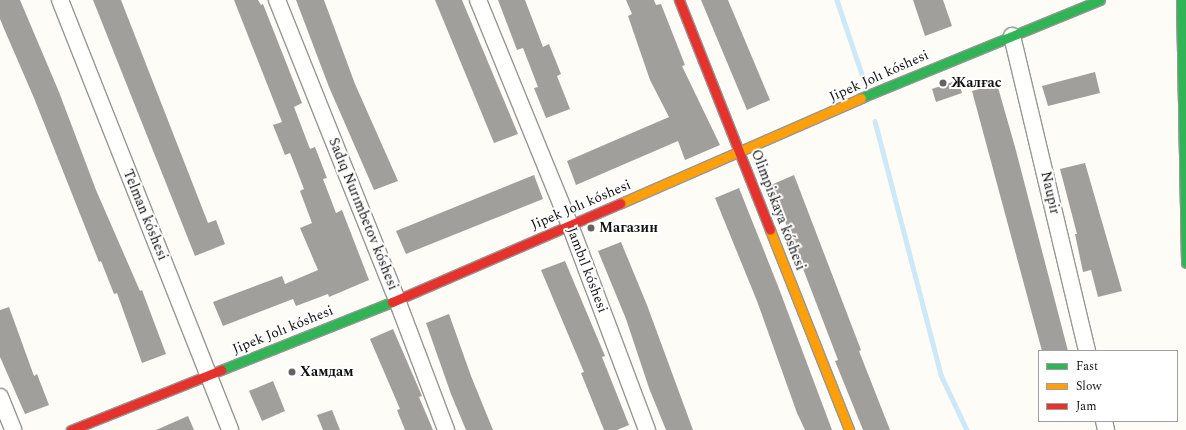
<!DOCTYPE html>
<html>
<head>
<meta charset="utf-8">
<style>
  body { margin:0 }
  #map { position:relative; width:1186px; height:430px; overflow:hidden; background:#fdfcf7; font-family:Spectral,serif }
  div>[style] { position:absolute }
  .stream>* { height:4.5px; margin:-2.25px; padding:0 2.25px; transform-origin:2.25px; border-radius:2.25px; background:#cde8f7 }
  .building>* { inset:0; background:#a19f9c }
  .roads { filter:drop-shadow(1px 0 #979795) drop-shadow(-1px 0 #979795) drop-shadow(0 1px #979795) drop-shadow(0 -1px #979795) }
  .street>* { height:16px; margin:-8px; padding:0 8px; transform-origin:8px; border-radius:8px; background:#fffffe }
  .fast>* { height:9px; margin:-4.5px; padding:0 4.5px; transform-origin:4.5px; border-radius:4.5px; background:#30b455 }
  .slow>* { height:9px; margin:-4.5px; padding:0 4.5px; transform-origin:4.5px; border-radius:4.5px; background:#ff9f0a }
  .jam>* { height:9px; margin:-4.5px; padding:0 4.5px; transform-origin:4.5px; border-radius:4.5px; background:#e5322d }
  .dots>* { width:11px; height:11px; translate:-50% -50%; box-sizing:border-box; border:2px solid #fff; border-radius:50% }
  span { translate:-50% -50%; white-space:nowrap; text-align:center; line-height:1.15; -webkit-text-stroke:4px #fff; paint-order:stroke }
  .street-label { font-size:14px; color:#111 }
  .poi-label { font-size:14px; color:#111; font-weight:700 }
  .left { translate:0 -50%; text-align:left }
  .legend { position:absolute; left:1038px; top:350px; width:140px; height:72px; box-sizing:border-box; background:#fff; border:1px solid #a0a0a0; margin:0; padding:5px 7px; list-style:none; font-size:12px; color:#111 }
  .legend li { display:flex; align-items:center; gap:8px; height:20px }
  .legend b { width:20px; border:1px solid #a0a0a0 }
</style>
</head>
<body>
<div id="map">
  <div class="stream">
    <i style="left:837px;top:0;width:84px;rotate:71.4deg"></i>
    <i style="left:875px;top:121px;width:262px;rotate:75.4deg"></i>
    <i style="left:941px;top:375px;width:61px;rotate:64.7deg"></i>
  </div>
  <div class="building">
    <i style="clip-path:polygon(0 0,20px 0,59px 92px,96px 190px,140px 291px,142px 290px,166px 354px,142px 363px,117px 293px,114px 294px,101px 261px,99px 262px,34px 98px,5px 31px,0 19px)"></i>
    <i style="clip-path:polygon(93px 0,121px 0,208px 223px,216px 220px,225px 244px,195px 256px)"></i>
    <i style="clip-path:polygon(234px 0,258px 0,261px 5px,263px 4px,302px 103px,294px 107px,310px 149px,315px 147px,327px 178px,323px 179px,336px 213px,342px 210px,369px 280px,329px 297px,328px 294px,296px 306px,293px 299px,223px 326px,213px 302px,282px 276px,285px 284px,318px 270px,300px 228px,312px 223px,300px 191px,304px 189px,290px 153px,285px 155px,273px 125px,282px 122px)"></i>
    <i style="clip-path:polygon(296px 0,324px 0,355px 84px,398px 181px,374px 190px,329px 87px)"></i>
    <i style="clip-path:polygon(435px 0,462px 0,518px 134px,494px 143px)"></i>
    <i style="clip-path:polygon(498px 0,525px 0,543px 47px,549px 44px,561px 74px,557px 76px,570px 109px,546px 118px,534px 88px,538px 87px,523px 48px,517px 50px)"></i>
    <i style="clip-path:polygon(626px 0,654px 0,656px 5px,661px 4px,685px 65px,682px 66px,720px 145px,685px 160px,678px 141px,576px 185px,567px 161px,669px 117px,650px 80px,628px 16px,632px 14px)"></i>
    <i style="clip-path:polygon(701px 0,728px 0,770px 100px,747px 110px)"></i>
    <i style="clip-path:polygon(913px 0,943px 0,952px 26px,925px 36px)"></i>
    <i style="clip-path:polygon(1095px 72px,1100px 93px,1048px 106px,1042px 86px)"></i>
    <i style="clip-path:polygon(958px 80px,962px 93px,936px 102px,932px 89px)"></i>
    <i style="clip-path:polygon(997px 84px,1015px 147px,1068px 351px,1042px 351px,972px 91px)"></i>
    <i style="clip-path:polygon(1085px 163px,1122px 291px,1098px 297px,1091px 270px,1083px 272px,1075px 234px,1077px 234px,1060px 169px)"></i>
    <i style="clip-path:polygon(534px 175px,543px 199px,406px 254px,396px 231px)"></i>
    <i style="clip-path:polygon(794px 175px,861px 350px,859px 351px,890px 430px,863px 430px,835px 361px,838px 360px,771px 185px)"></i>
    <i style="clip-path:polygon(739px 188px,778px 286px,832px 430px,805px 430px,797px 413px,757px 301px,715px 198px)"></i>
    <i style="clip-path:polygon(621px 242px,647px 305px,693px 430px,666px 430px,649px 388px,626px 319px,598px 251px)"></i>
    <i style="clip-path:polygon(565px 261px,605px 356px,602px 357px,629px 425px,617px 430px,604px 430px,581px 373px,584px 372px,541px 270px)"></i>
    <i style="clip-path:polygon(9px 307px,34px 376px,37px 374px,49px 405px,25px 414px,0 357px,0 310px)"></i>
    <i style="clip-path:polygon(449px 314px,471px 376px,493px 430px,466px 430px,451px 394px,426px 323px)"></i>
    <i style="clip-path:polygon(393px 329px,422px 396px,419px 397px,433px 430px,405px 430px,397px 410px,400px 409px,370px 339px)"></i>
    <i style="clip-path:polygon(273px 381px,285px 411px,262px 421px,249px 391px)"></i>
    <i style="clip-path:polygon(332px 410px,340px 430px,323px 430px,317px 415px)"></i>
    <i style="clip-path:polygon(188px 416px,194px 430px,156px 430px)"></i>
  </div>
  <div class="roads">
    <div class="street">
      <i style="left:60px;top:0;width:462px;rotate:68.4deg"></i>
      <i style="left:277px;top:0;width:323px;rotate:68.2deg"></i>
      <i style="left:397px;top:300px;width:139px;rotate:69.3deg"></i>
      <i style="left:478px;top:0;width:243px;rotate:67.8deg"></i>
      <i style="left:570px;top:225px;width:219px;rotate:69.4deg"></i>
      <i style="left:1012px;top:36px;width:324px;rotate:76.6deg"></i>
      <i style="left:0;top:397px;width:35px;rotate:68deg"></i>
      <i style="left:1104px;top:421px;width:9px;rotate:77deg"></i>
    </div>
    <div class="fast">
      <i style="left:1181px;top:0;width:263px;rotate:88.9deg"></i>
      <i style="left:861px;top:98px;width:258px;rotate:-22.3deg"></i>
      <i style="left:221px;top:370px;width:184px;rotate:-21.7deg"></i>
    </div>
    <div class="slow">
      <i style="left:621px;top:203px;width:262px;rotate:-23.6deg"></i>
      <i style="left:770px;top:230px;width:215px;rotate:68.4deg"></i>
    </div>
    <div class="jam">
      <i style="left:679px;top:0;width:247px;rotate:68.4deg"></i>
      <i style="left:392px;top:302px;width:249px;rotate:-23.4deg"></i>
      <i style="left:71px;top:430px;width:162px;rotate:-21.8deg"></i>
    </div>
  </div>
  <div class="dots">
    <i style="left:943px;top:83px;background:#646362"></i>
    <i style="left:591px;top:228px;background:#646362"></i>
    <i style="left:292px;top:372px;background:#646362"></i>
  </div>
  <div class="street-label">
    <span style="left:879px;top:76px;rotate:-24deg">Jipek Jolı kóshesi</span>
    <span style="left:1050px;top:193px;rotate:77deg">Naupir</span>
    <span style="left:581px;top:205px;rotate:-23deg">Jipek Jolı kóshesi</span>
    <span style="left:778px;top:210px;rotate:69deg">Olimpiskaya kóshesi</span>
    <span style="left:363px;top:214px;rotate:68deg">Sadıq Nurımbetov kóshesi</span>
    <span style="left:145px;top:215px;rotate:68deg">Telman kóshesi</span>
    <span style="left:587px;top:270px;rotate:69deg">Jambıl kóshesi</span>
    <span style="left:283px;top:330px;rotate:-22deg">Jipek Jolı kóshesi</span>
  </div>
  <div class="poi-label">
    <span class="left" style="left:951px;top:83px">Жалғас</span>
    <span class="left" style="left:599px;top:228px">Магазин</span>
    <span class="left" style="left:300px;top:372px">Хамдам</span>
  </div>
  <ul class="legend">
  <li><b style="height:5px;background:#30b455"></b>Fast</li>
  <li><b style="height:5px;background:#ff9f0a"></b>Slow</li>
  <li><b style="height:5px;background:#e5322d"></b>Jam</li>
  </ul>
</div>
</body>
</html>
